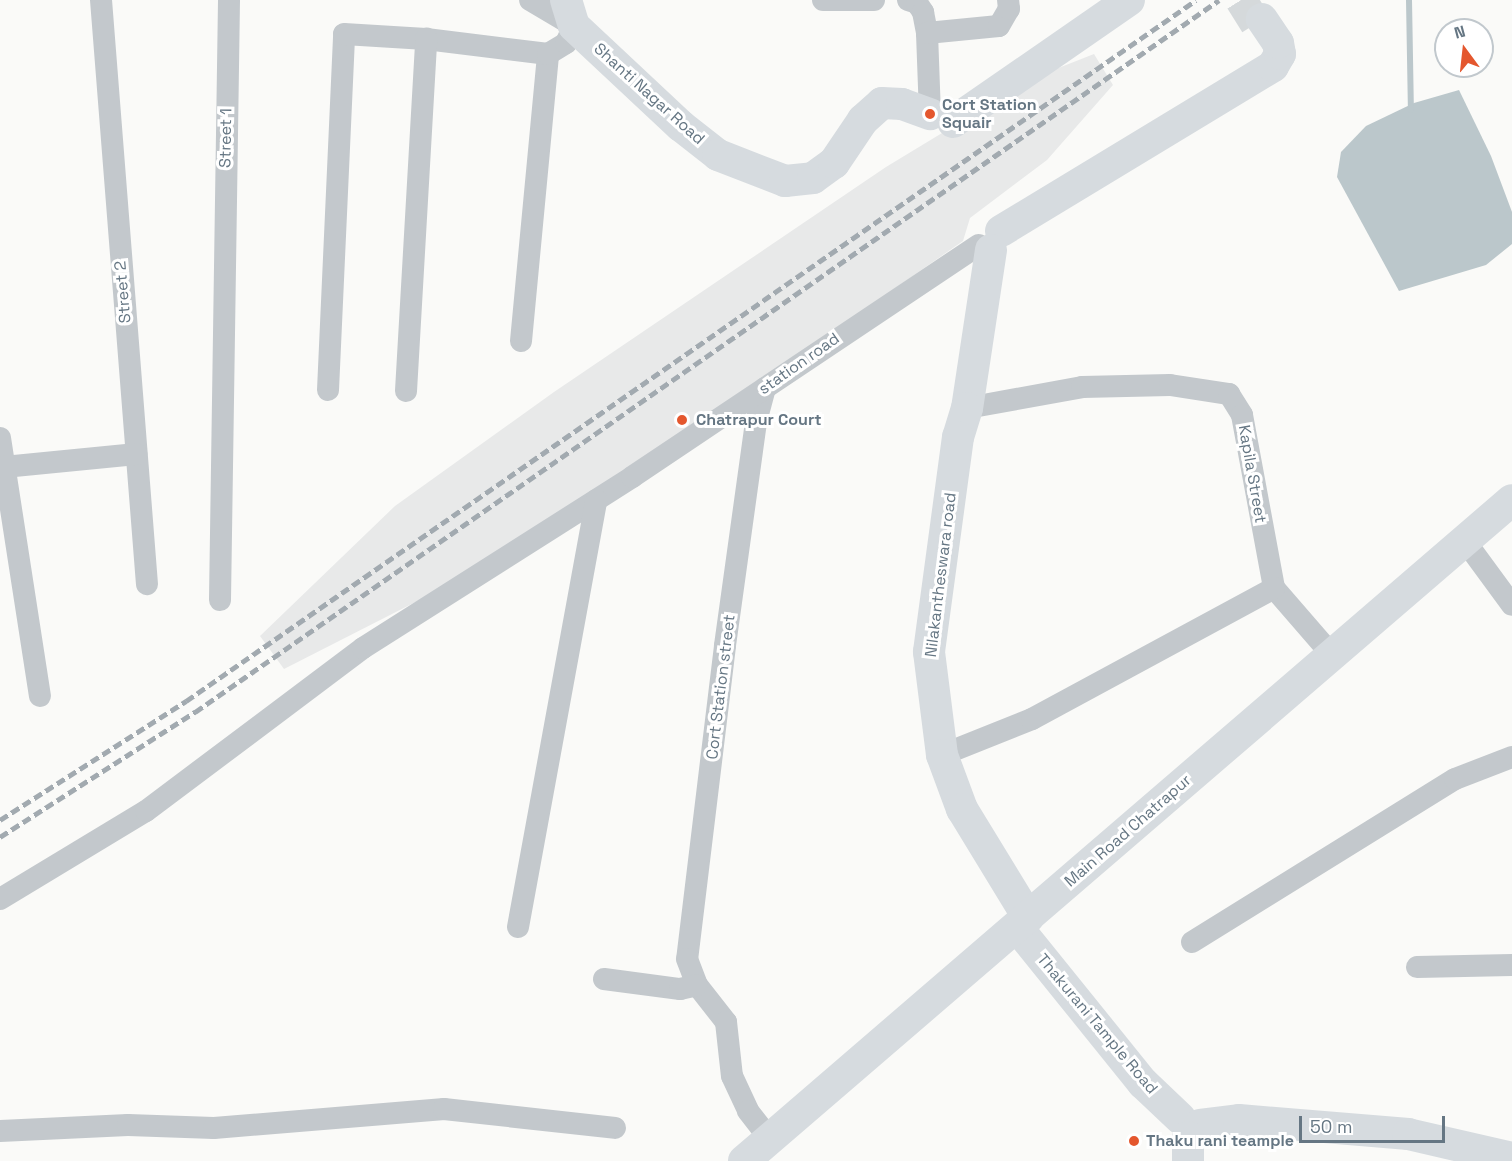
<!DOCTYPE html>
<html>
<head>
<meta charset="utf-8">
<style>
  body { margin:0 }
  #map { position:relative; width:1512px; height:1161px; overflow:hidden; background:#fafaf8; font-family:"Space Grotesk",sans-serif }
  div>[style] { position:absolute }
  .built>* { inset:0; background:#e8e9e9 }
  .water>* { inset:0; background:#bbc7cb }
  .stream>* { height:6px; margin:-3px; padding:0 3px; transform-origin:3px; border-radius:3px; background:#bbc7cb }
  .secondary-tunnel>* { height:32px; margin-top:-16px; transform-origin:0; background:repeating-linear-gradient(90deg,#d5d9db 0 32px,transparent 0 48px) }
  .street>* { height:22px; margin:-11px; padding:0 11px; transform-origin:11px; border-radius:11px; background:#c3c8cc }
  .secondary>* { height:32px; margin:-16px; padding:0 16px; transform-origin:16px; border-radius:16px; background:#d6dbdf }
  .rail>* { height:4.5px; margin-top:-2.25px; transform-origin:0; background:repeating-linear-gradient(90deg,#a2aab0 0 9px,transparent 0 13.5px) }
  .dots>* { width:16px; height:16px; translate:-50% -50%; box-sizing:border-box; border:3px solid #fff; border-radius:50% }
  span { translate:-50% -50%; white-space:nowrap; text-align:center; line-height:1.15; -webkit-text-stroke:6px #fff; paint-order:stroke }
  .street-label { font-size:16px; color:#657683 }
  .poi-label { font-size:16px; color:#657683; font-weight:700 }
  .left { translate:0 -50%; text-align:left }
  .north { position:absolute; left:1434px; top:18px; width:60px; height:60px; box-sizing:border-box; background:#fff; border:2px solid #c1c8cd; border-radius:50%; rotate:345deg; font-size:16px; font-weight:700; line-height:24px; text-align:center; color:#657683 }
  .north::after { content:''; display:block; margin:auto; width:21px; height:27px; background:#e4572e; clip-path:polygon(50% 0,100% 100%,50% 72%,0 100%) }
  .scale { position:absolute; left:1299px; top:1116px; width:146px; height:27px; box-sizing:border-box; border:3px solid #657683; border-top:0; padding-left:8px; font-size:18px; line-height:21px; white-space:nowrap; color:#657683; -webkit-text-stroke:4px #fff; paint-order:stroke }
</style>
</head>
<body>
<div id="map">
  <div class="built">
    <i style="clip-path:polygon(1094px 54px,1113px 85px,1047px 160px,970px 218px,963px 241px,694px 428px,443px 588px,284px 669px,260px 636px,395px 506px,554px 392px,886px 167px,1033px 78px)"></i>
  </div>
  <div class="water">
    <i style="clip-path:polygon(1459px 90px,1491px 156px,1512px 212px,1512px 244px,1486px 265px,1399px 291px,1337px 177px,1341px 152px,1366px 126px,1414px 103px)"></i>
  </div>
  <div class="stream">
    <i style="left:1409px;top:0;width:110px;rotate:89deg"></i>
  </div>
  <div class="secondary-tunnel">
    <i style="left:1241px;top:0;width:28px;rotate:58deg"></i>
  </div>
  <div class="street">
    <i style="left:101px;top:0;width:586px;rotate:85.5deg"></i>
    <i style="left:823px;top:0;width:51px"></i>
    <i style="left:908px;top:0;width:9px;rotate:18deg"></i>
    <i style="left:917px;top:3px;width:11px;rotate:56deg"></i>
    <i style="left:923px;top:12px;width:21px;rotate:79deg"></i>
    <i style="left:927px;top:33px;width:81px;rotate:87.9deg"></i>
    <i style="left:927px;top:33px;width:72px;rotate:-5.6deg"></i>
    <i style="left:999px;top:26px;width:20px;rotate:-60deg"></i>
    <i style="left:1009px;top:9px;width:9px;rotate:-96deg"></i>
    <i style="left:521px;top:341px;width:288px;rotate:-84.6deg"></i>
    <i style="left:765px;top:388px;width:35px;rotate:105deg"></i>
    <i style="left:756px;top:422px;width:226px;rotate:97.9deg"></i>
    <i style="left:725px;top:646px;width:315px;rotate:96.9deg"></i>
    <i style="left:687px;top:959px;width:28px;rotate:69deg"></i>
    <i style="left:697px;top:985px;width:47px;rotate:51.9deg"></i>
    <i style="left:726px;top:1022px;width:54px;rotate:83.7deg"></i>
    <i style="left:732px;top:1076px;width:38px;rotate:65deg"></i>
    <i style="left:748px;top:1111px;width:36px;rotate:52deg"></i>
    <i style="left:328px;top:390px;width:356px;rotate:-87.4deg"></i>
    <i style="left:344px;top:34px;width:82px;rotate:3.5deg"></i>
    <i style="left:426px;top:39px;width:123px;rotate:7deg"></i>
    <i style="left:548px;top:54px;width:21px;rotate:-31deg"></i>
    <i style="left:566px;top:43px;width:19px;rotate:-65deg"></i>
    <i style="left:574px;top:26px;width:51px;rotate:-149.4deg"></i>
    <i style="left:406px;top:391px;width:353px;rotate:-86.7deg"></i>
    <i style="left:967px;top:408px;width:117px;rotate:-10.3deg"></i>
    <i style="left:1082px;top:387px;width:88px;rotate:-1.3deg"></i>
    <i style="left:1170px;top:385px;width:60px;rotate:8.7deg"></i>
    <i style="left:1229px;top:394px;width:25px;rotate:58deg"></i>
    <i style="left:1242px;top:415px;width:176px;rotate:79.5deg"></i>
    <i style="left:1274px;top:588px;width:89px;rotate:49.1deg"></i>
    <i style="left:0;top:438px;width:261px;rotate:81.2deg"></i>
    <i style="left:4px;top:467px;width:133px;rotate:-5.6deg"></i>
    <i style="left:1465px;top:541px;width:79px;rotate:53.7deg"></i>
    <i style="left:220px;top:600px;width:600px;rotate:-89.14deg"></i>
    <i style="left:942px;top:755px;width:97px;rotate:-21.8deg"></i>
    <i style="left:1032px;top:719px;width:275px;rotate:-28.4deg"></i>
    <i style="left:0;top:899px;width:170px;rotate:-31.1deg"></i>
    <i style="left:146px;top:811px;width:271px;rotate:-36.9deg"></i>
    <i style="left:363px;top:648px;width:319px;rotate:-32.4deg"></i>
    <i style="left:632px;top:477px;width:417px;rotate:-33.8deg"></i>
    <i style="left:518px;top:927px;width:434px;rotate:-79.6deg"></i>
    <i style="left:1192px;top:942px;width:309px;rotate:-31.8deg"></i>
    <i style="left:1455px;top:779px;width:61px;rotate:-21.1deg"></i>
    <i style="left:1417px;top:967px;width:95px;rotate:-1.2deg"></i>
    <i style="left:604px;top:979px;width:77px;rotate:7.5deg"></i>
    <i style="left:680px;top:989px;width:17px;rotate:-13deg"></i>
    <i style="left:0;top:1131px;width:128px;rotate:-2.7deg"></i>
    <i style="left:128px;top:1125px;width:86px;rotate:2deg"></i>
    <i style="left:214px;top:1128px;width:231px;rotate:-4.7deg"></i>
    <i style="left:444px;top:1109px;width:172px;rotate:6.3deg"></i>
  </div>
  <div class="secondary">
    <i style="left:566px;top:0;width:27px;rotate:73deg"></i>
    <i style="left:574px;top:26px;width:146px;rotate:43.1deg"></i>
    <i style="left:681px;top:126px;width:47px;rotate:38.1deg"></i>
    <i style="left:718px;top:155px;width:72px;rotate:21.2deg"></i>
    <i style="left:785px;top:181px;width:28px;rotate:-6deg"></i>
    <i style="left:813px;top:178px;width:26px;rotate:-36deg"></i>
    <i style="left:834px;top:163px;width:52px;rotate:-56deg"></i>
    <i style="left:863px;top:120px;width:25px;rotate:-42deg"></i>
    <i style="left:882px;top:103px;width:20px;rotate:3deg"></i>
    <i style="left:902px;top:104px;width:30px;rotate:20deg"></i>
    <i style="left:953px;top:122px;width:214px;rotate:-34.7deg"></i>
    <i style="left:1001px;top:231px;width:318px;rotate:-31.2deg"></i>
    <i style="left:1273px;top:66px;width:14px;rotate:-60deg"></i>
    <i style="left:1280px;top:54px;width:11px;rotate:-100deg"></i>
    <i style="left:1278px;top:43px;width:29px;rotate:-124deg"></i>
    <i style="left:991px;top:250px;width:160px;rotate:98.6deg"></i>
    <i style="left:967px;top:408px;width:30px;rotate:107deg"></i>
    <i style="left:958px;top:437px;width:217px;rotate:97.7deg"></i>
    <i style="left:929px;top:652px;width:104px;rotate:82.8deg"></i>
    <i style="left:942px;top:755px;width:58px;rotate:69.7deg"></i>
    <i style="left:962px;top:809px;width:127px;rotate:58.6deg"></i>
    <i style="left:1017px;top:927px;width:201px;rotate:51.1deg"></i>
    <i style="left:1143px;top:1083px;width:51px;rotate:43.4deg"></i>
    <i style="left:1200px;top:1125px;width:39px;rotate:-7deg"></i>
    <i style="left:1239px;top:1120px;width:170px;rotate:4.7deg"></i>
    <i style="left:1408px;top:1134px;width:107px;rotate:13deg"></i>
    <i style="left:1188px;top:1137px;width:24px;rotate:90deg"></i>
    <i style="left:744px;top:1161px;width:1013px;rotate:-40.72deg"></i>
  </div>
  <div class="rail">
    <i style="left:0;top:820px;width:221px;rotate:-32.6deg"></i>
    <i style="left:186px;top:701px;width:1229px;rotate:-34.76deg"></i>
    <i style="left:0;top:837px;width:232px;rotate:-32.7deg"></i>
    <i style="left:195px;top:712px;width:1247px;rotate:-34.81deg"></i>
  </div>
  <div class="dots">
    <i style="left:930px;top:114px;background:#e4572e"></i>
    <i style="left:682px;top:420px;background:#e4572e"></i>
    <i style="left:1134px;top:1141px;background:#e4572e"></i>
  </div>
  <div class="street-label">
    <span style="left:649px;top:94px;rotate:42deg">Shanti Nagar Road</span>
    <span style="left:226px;top:138px;rotate:-89deg">Street 1</span>
    <span style="left:123px;top:292px;rotate:-95deg">Street 2</span>
    <span style="left:799px;top:364px;rotate:-35deg">station road</span>
    <span style="left:1252px;top:474px;rotate:80deg">Kapila Street</span>
    <span style="left:941px;top:575px;rotate:-83deg">Nilakantheswara road</span>
    <span style="left:721px;top:687px;rotate:-83deg">Cort Station street</span>
    <span style="left:1128px;top:831px;rotate:-41deg">Main Road Chatrapur</span>
    <span style="left:1097px;top:1024px;rotate:50deg">Thakurani Tample Road</span>
  </div>
  <div class="poi-label">
    <span class="left" style="left:942px;top:114px">Cort Station<br>Squair</span>
    <span class="left" style="left:696px;top:420px">Chatrapur Court</span>
    <span class="left" style="left:1146px;top:1141px">Thaku rani teample</span>
  </div>
  <div class="north">N</div>
  <div class="scale">50 m</div>
</div>
</body>
</html>
